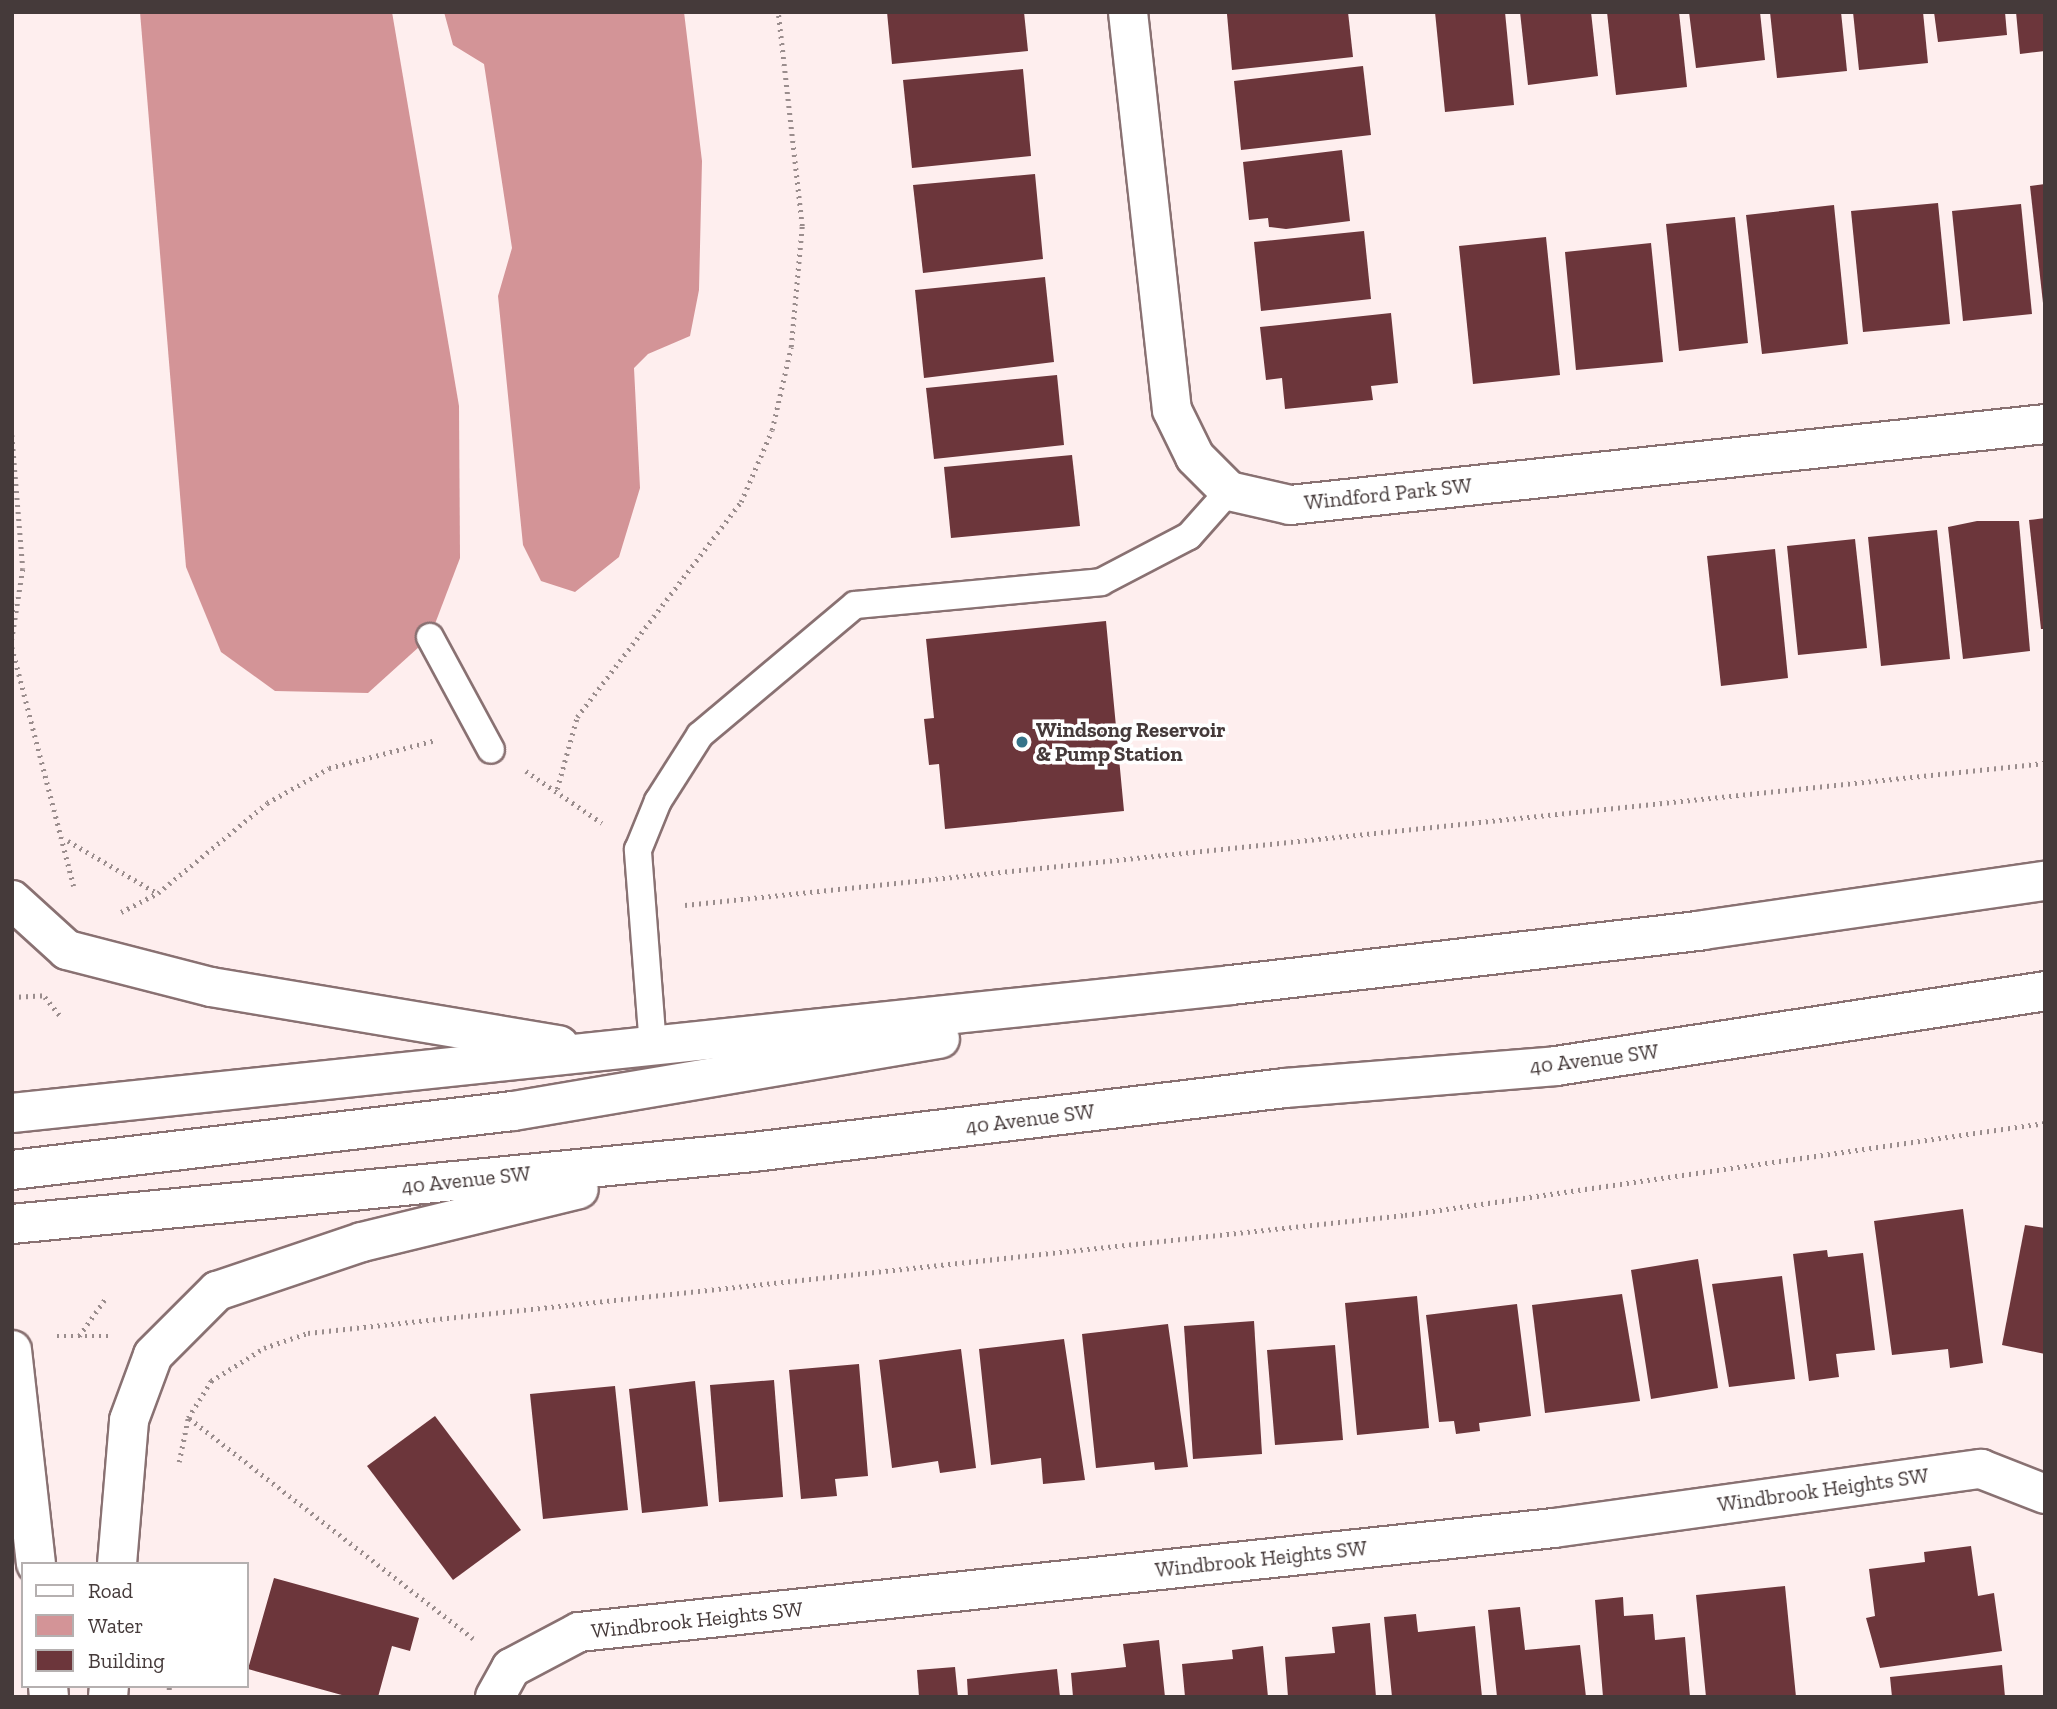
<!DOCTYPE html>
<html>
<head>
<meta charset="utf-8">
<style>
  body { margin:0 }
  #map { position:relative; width:2057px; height:1709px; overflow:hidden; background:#feeeee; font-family:"Zilla Slab",serif }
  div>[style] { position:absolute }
  .water>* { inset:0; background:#d39497 }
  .building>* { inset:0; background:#6c363b }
  .path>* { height:4.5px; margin-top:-2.25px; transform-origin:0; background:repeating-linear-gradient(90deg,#9a8d8d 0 2px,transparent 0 7px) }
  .roads { filter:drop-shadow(2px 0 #897172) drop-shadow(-2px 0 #897172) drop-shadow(0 2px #897172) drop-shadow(0 -2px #897172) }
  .lane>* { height:26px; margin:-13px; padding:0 13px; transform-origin:13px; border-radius:13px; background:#fff }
  .street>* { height:38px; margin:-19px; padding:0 19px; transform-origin:19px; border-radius:19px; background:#fff }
  .secondary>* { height:38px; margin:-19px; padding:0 19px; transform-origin:19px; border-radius:19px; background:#fff }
  .dots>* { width:19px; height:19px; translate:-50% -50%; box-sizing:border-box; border:4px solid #fff; border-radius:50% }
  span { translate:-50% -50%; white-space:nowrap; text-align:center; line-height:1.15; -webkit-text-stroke:7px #fff; paint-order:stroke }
  .street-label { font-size:21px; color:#453a3a }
  .poi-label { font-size:21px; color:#453a3a; font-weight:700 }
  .left { translate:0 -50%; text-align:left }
  .frame { position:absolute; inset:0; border:14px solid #453a3a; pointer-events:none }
  .legend { position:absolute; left:21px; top:1562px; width:228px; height:126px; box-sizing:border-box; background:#fff; border:2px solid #b5b0b0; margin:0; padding:9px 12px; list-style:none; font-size:21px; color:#453a3a }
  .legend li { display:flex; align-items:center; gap:14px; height:35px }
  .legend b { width:35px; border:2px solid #b5b0b0 }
</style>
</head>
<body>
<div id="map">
  <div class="water">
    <i style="clip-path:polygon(140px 12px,392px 12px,459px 406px,460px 558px,430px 637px,368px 693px,275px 691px,221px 652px,186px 567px)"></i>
    <i style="clip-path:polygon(444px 12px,684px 12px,702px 161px,699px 290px,690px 336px,648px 354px,634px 368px,640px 488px,619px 557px,575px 592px,541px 581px,523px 545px,498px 296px,512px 248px,484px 64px,453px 45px)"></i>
  </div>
  <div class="building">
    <i style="clip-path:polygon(887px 12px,1024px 12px,1028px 51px,892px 64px)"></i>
    <i style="clip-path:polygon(1348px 12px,1353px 57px,1232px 70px,1227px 14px)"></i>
    <i style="clip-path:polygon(1435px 12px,1505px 12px,1514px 105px,1445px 112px)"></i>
    <i style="clip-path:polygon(1520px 12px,1591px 12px,1598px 76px,1528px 85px)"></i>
    <i style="clip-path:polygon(1607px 12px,1679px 12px,1687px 87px,1616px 95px)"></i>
    <i style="clip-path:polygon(1689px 12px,1760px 12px,1765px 60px,1696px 68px)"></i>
    <i style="clip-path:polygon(1770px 12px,1841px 12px,1847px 71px,1777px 78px)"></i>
    <i style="clip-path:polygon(1853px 12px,1923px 12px,1928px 63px,1859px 70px)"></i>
    <i style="clip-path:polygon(1934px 12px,2005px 12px,2007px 35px,1938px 42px)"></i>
    <i style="clip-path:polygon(2016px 12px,2045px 12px,2045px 51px,2020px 54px)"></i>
    <i style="clip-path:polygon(1363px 66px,1371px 135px,1241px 150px,1234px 81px)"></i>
    <i style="clip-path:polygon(1023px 69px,1031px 156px,912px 168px,903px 80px)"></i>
    <i style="clip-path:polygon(1342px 150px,1350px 221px,1286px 229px,1269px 227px,1268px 218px,1249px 220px,1243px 162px)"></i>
    <i style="clip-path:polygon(1035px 174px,1043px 259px,923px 273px,913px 185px)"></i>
    <i style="clip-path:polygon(2045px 184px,2045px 302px,2043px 303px,2030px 186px)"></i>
    <i style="clip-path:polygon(1938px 203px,1950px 324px,1863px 332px,1851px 211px)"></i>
    <i style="clip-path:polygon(2021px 204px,2032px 314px,1963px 321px,1952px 211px)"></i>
    <i style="clip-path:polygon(1834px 205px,1848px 344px,1762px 354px,1746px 215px)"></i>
    <i style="clip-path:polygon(1735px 217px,1748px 343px,1679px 351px,1666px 224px)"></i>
    <i style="clip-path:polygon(1364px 231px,1371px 299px,1261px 311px,1254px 242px)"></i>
    <i style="clip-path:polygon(1546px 237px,1560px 375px,1473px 384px,1459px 246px)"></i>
    <i style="clip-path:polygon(1651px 243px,1663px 362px,1576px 370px,1565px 252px)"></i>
    <i style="clip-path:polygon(1045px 277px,1054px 362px,924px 378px,915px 290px)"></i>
    <i style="clip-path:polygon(1391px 313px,1398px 383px,1371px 386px,1373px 400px,1285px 409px,1282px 378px,1266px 380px,1260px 327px)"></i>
    <i style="clip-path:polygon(1057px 375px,1064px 445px,934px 459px,926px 388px)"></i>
    <i style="clip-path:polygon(1072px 455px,1080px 526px,951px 538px,944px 467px)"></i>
    <i style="clip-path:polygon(2045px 518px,2045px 629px,2041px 629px,2029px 520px)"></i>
    <i style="clip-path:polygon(1977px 521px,2019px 521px,2030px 651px,1963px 659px,1948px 527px)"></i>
    <i style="clip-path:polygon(1937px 530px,1950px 659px,1881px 666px,1868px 537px)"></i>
    <i style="clip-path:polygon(1855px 539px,1867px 648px,1798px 655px,1787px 546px)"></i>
    <i style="clip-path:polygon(1775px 549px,1788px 678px,1721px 686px,1707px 556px)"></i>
    <i style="clip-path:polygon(1106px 621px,1124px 811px,945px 829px,939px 764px,929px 765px,924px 719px,934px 718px,926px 639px)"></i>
    <i style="clip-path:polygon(1963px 1209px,1983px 1363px,1950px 1368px,1948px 1349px,1892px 1355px,1874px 1221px)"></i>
    <i style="clip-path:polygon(2025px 1225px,2045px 1228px,2045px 1354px,2002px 1345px)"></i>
    <i style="clip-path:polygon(1827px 1250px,1828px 1257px,1863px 1253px,1875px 1350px,1836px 1354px,1839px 1377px,1809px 1381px,1793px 1254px)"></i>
    <i style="clip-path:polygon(1698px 1259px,1718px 1388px,1651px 1399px,1631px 1270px)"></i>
    <i style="clip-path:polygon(1782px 1276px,1795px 1379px,1729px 1387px,1712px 1284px)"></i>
    <i style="clip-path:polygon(1622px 1294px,1640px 1401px,1545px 1413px,1532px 1305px)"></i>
    <i style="clip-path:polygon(1417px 1296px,1429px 1428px,1357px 1435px,1345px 1303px)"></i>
    <i style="clip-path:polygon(1517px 1304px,1531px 1416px,1479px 1423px,1480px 1431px,1456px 1434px,1454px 1421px,1439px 1422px,1426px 1315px)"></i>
    <i style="clip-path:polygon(1254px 1321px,1262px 1454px,1193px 1459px,1184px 1326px)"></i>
    <i style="clip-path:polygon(1168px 1324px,1188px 1467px,1155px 1470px,1154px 1462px,1096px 1468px,1082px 1334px)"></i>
    <i style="clip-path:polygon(1064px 1339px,1085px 1480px,1043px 1484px,1041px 1458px,991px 1465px,979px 1349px)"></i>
    <i style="clip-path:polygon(1335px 1345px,1343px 1440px,1275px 1445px,1267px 1350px)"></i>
    <i style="clip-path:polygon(961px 1349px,976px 1468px,940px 1473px,938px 1461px,892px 1468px,879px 1360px)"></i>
    <i style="clip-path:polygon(859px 1364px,868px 1476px,835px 1479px,837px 1496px,801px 1499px,789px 1370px)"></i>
    <i style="clip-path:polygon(774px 1380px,783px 1497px,719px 1502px,710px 1385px)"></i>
    <i style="clip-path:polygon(695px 1381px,708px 1506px,642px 1513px,629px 1389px)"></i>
    <i style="clip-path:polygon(615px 1386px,628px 1510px,543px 1519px,530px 1394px)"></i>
    <i style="clip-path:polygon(435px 1416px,521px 1530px,453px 1580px,367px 1466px)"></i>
    <i style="clip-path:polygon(1971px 1546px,1978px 1596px,1994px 1593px,2002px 1651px,1880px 1668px,1866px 1618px,1875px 1616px,1869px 1569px,1925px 1562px,1924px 1552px)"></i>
    <i style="clip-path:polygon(274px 1578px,419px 1618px,410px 1651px,392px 1646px,378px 1697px,349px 1697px,248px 1669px)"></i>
    <i style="clip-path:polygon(1785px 1586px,1796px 1697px,1706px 1697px,1696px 1595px)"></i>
    <i style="clip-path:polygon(1623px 1597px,1624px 1616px,1653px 1614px,1655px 1640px,1685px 1637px,1690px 1697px,1603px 1697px,1595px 1600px)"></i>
    <i style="clip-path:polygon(1520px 1607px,1525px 1650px,1580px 1645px,1586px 1697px,1497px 1697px,1488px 1610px)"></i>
    <i style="clip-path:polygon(1416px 1614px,1418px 1632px,1475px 1626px,1482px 1697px,1392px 1697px,1384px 1617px)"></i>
    <i style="clip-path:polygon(1370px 1623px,1376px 1697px,1288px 1697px,1285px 1657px,1335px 1653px,1332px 1627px)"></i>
    <i style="clip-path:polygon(1159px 1640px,1165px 1697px,1073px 1697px,1071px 1673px,1126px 1667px,1123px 1644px)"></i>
    <i style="clip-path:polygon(1263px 1646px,1268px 1697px,1185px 1697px,1182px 1664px,1233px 1659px,1232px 1650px)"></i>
    <i style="clip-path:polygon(2002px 1665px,2005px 1697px,1892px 1697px,1890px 1677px)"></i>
    <i style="clip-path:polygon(955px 1667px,958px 1697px,919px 1697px,917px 1670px)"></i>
    <i style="clip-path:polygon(1057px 1669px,1060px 1697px,968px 1697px,967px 1679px)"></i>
  </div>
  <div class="path">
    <i style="left:12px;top:435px;width:134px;rotate:85.3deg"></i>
    <i style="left:23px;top:569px;width:71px;rotate:98.9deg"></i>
    <i style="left:12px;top:647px;width:247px;rotate:75.5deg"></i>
    <i style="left:526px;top:771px;width:92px;rotate:34.4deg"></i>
    <i style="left:557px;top:789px;width:75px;rotate:-74.5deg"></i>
    <i style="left:577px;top:717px;width:270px;rotate:-52.7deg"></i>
    <i style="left:741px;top:502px;width:78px;rotate:-66.7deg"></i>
    <i style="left:772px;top:430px;width:85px;rotate:-77.1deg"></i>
    <i style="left:791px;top:347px;width:121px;rotate:-84.8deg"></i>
    <i style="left:802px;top:226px;width:215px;rotate:-96.4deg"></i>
    <i style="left:68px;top:841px;width:103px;rotate:30.3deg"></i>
    <i style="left:685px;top:905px;width:1367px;rotate:-5.96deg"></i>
    <i style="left:121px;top:912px;width:42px;rotate:-27.2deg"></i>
    <i style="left:158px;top:893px;width:141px;rotate:-39.5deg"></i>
    <i style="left:267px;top:803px;width:71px;rotate:-29.4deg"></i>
    <i style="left:329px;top:768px;width:111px;rotate:-14.7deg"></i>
    <i style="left:12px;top:997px;width:33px;rotate:-3deg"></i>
    <i style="left:45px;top:997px;width:26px;rotate:51deg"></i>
    <i style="left:57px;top:1336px;width:51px"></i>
    <i style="left:79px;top:1336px;width:45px;rotate:-54.9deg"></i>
    <i style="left:179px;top:1462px;width:45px;rotate:-78.4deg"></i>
    <i style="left:473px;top:1639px;width:361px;rotate:-142.2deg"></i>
    <i style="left:188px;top:1418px;width:44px;rotate:-58.1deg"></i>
    <i style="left:211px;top:1381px;width:62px;rotate:-31.9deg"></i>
    <i style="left:264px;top:1348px;width:46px;rotate:-18.8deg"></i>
    <i style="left:308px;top:1333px;width:1103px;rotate:-6.14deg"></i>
    <i style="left:1405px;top:1215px;width:647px;rotate:-8.18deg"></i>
    <i style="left:169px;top:1697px;width:11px;rotate:-90deg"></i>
  </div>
  <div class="roads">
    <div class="lane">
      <i style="left:430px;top:637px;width:128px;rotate:61.6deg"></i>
      <i style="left:653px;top:1047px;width:198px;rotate:-94.4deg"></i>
      <i style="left:638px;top:850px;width:53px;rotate:-67.8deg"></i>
      <i style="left:658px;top:801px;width:78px;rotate:-57.5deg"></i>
      <i style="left:700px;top:735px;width:202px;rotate:-40deg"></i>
      <i style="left:855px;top:605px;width:247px;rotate:-5.3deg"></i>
      <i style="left:1101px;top:582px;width:99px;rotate:-27.6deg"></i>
      <i style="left:1189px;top:536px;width:60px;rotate:-48.4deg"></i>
    </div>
    <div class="street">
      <i style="left:1128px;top:12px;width:400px;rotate:83.7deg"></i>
      <i style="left:1172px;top:410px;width:52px;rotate:63.9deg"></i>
      <i style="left:1195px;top:457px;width:48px;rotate:45deg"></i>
      <i style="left:1229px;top:491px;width:63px;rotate:12.9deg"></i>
      <i style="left:1290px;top:505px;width:759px;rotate:-6.12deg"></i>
      <i style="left:495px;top:1697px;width:33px;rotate:-61deg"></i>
      <i style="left:511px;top:1668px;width:77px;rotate:-27.9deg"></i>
      <i style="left:579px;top:1632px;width:981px;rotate:-6.09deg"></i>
      <i style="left:1554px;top:1528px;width:431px;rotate:-7.9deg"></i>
      <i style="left:1981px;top:1469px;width:69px;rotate:21.3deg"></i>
    </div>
    <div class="secondary">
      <i style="left:12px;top:900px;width:74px;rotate:42.3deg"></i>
      <i style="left:67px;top:950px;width:149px;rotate:14.4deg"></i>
      <i style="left:211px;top:987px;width:353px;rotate:9.5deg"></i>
      <i style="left:12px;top:1113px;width:1226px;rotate:-5.99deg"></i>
      <i style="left:1231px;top:985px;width:475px;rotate:-6.6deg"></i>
      <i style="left:1703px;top:930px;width:345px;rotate:-8.2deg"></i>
      <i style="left:12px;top:1170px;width:504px;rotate:-6.72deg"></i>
      <i style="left:513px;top:1111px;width:433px;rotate:-9.6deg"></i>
      <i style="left:12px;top:1224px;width:744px;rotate:-5.55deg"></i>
      <i style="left:753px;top:1152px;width:536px;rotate:-6.86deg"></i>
      <i style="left:1285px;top:1088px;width:272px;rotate:-4.6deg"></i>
      <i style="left:1556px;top:1066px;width:495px;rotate:-8.7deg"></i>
      <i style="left:12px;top:1350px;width:215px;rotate:83.6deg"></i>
      <i style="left:117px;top:1564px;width:144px;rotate:-85.2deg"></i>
      <i style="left:129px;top:1420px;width:69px;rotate:-69.7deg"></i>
      <i style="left:153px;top:1355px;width:91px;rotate:-45deg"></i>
      <i style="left:217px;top:1291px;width:153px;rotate:-18.7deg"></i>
      <i style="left:362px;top:1242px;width:223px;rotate:-13.7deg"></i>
      <i style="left:48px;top:1686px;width:11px;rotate:85deg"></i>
      <i style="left:108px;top:1697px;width:11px;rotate:-85deg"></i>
    </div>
  </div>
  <div class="dots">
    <i style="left:1022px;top:742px;background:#367389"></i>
  </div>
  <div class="street-label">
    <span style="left:1388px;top:494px;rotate:-6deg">Windford Park SW</span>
    <span style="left:1594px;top:1059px;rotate:-7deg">40 Avenue SW</span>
    <span style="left:1030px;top:1119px;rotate:-7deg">40 Avenue SW</span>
    <span style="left:466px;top:1180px;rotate:-6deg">40 Avenue SW</span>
    <span style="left:1823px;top:1490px;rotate:-8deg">Windbrook Heights SW</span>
    <span style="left:1261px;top:1559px;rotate:-6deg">Windbrook Heights SW</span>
    <span style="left:697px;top:1620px;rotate:-6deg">Windbrook Heights SW</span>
  </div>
  <div class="poi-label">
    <span class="left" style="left:1036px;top:742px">Windsong Reservoir<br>&amp; Pump Station</span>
  </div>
  <div class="frame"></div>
  <ul class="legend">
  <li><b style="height:9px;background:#fff"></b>Road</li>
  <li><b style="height:19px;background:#d39497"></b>Water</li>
  <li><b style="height:19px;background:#6c363b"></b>Building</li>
  </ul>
</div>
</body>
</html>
